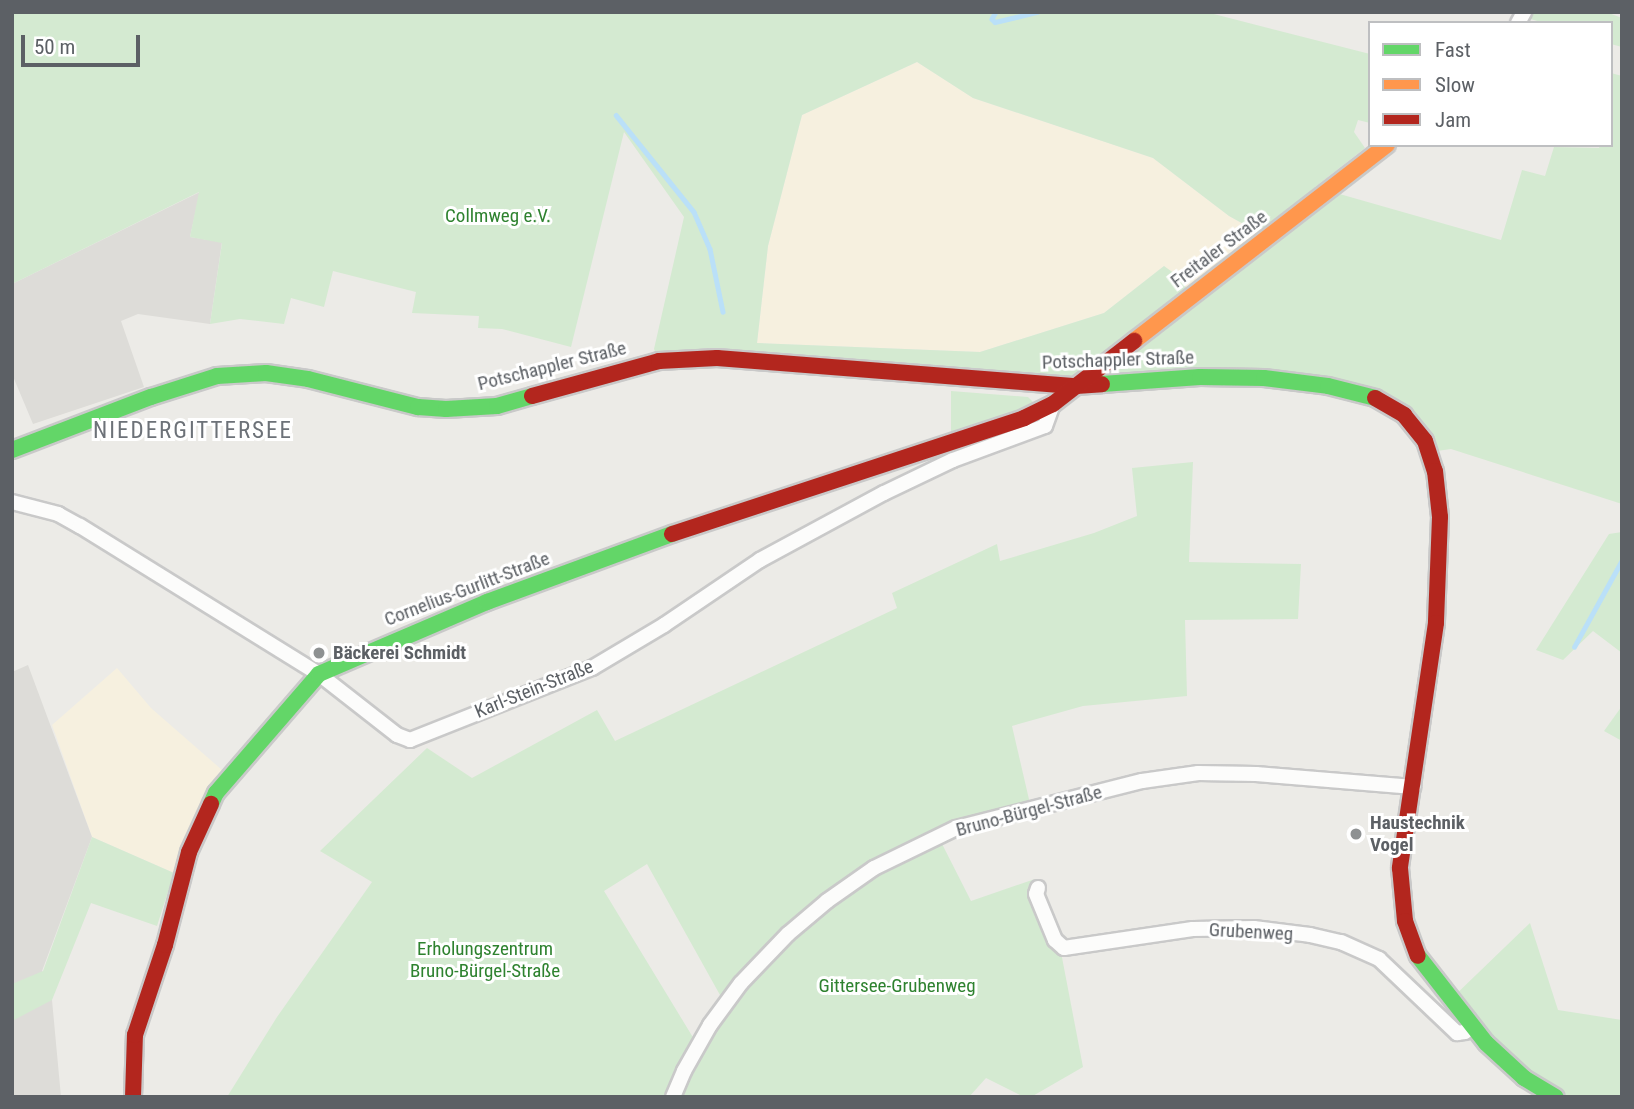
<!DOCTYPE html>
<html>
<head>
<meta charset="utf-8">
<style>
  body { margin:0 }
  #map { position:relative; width:1634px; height:1109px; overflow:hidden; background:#ecebe7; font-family:"Roboto Condensed",sans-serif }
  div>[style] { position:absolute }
  .commercial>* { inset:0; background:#f6f0df }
  .industrial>* { inset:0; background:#dddcd8 }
  .green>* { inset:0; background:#d4ead1 }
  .stream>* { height:4.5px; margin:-2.25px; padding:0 2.25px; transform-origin:2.25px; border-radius:2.25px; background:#bae0f8 }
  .roads { filter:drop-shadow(2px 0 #c9c9c9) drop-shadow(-2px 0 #c9c9c9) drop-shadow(0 2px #c9c9c9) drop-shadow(0 -2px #c9c9c9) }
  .street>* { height:14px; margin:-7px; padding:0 7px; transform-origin:7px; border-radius:7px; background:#fcfcfb }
  .fast>* { height:16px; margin:-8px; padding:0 8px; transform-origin:8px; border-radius:8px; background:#63d668 }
  .slow>* { height:16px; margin:-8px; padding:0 8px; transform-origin:8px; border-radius:8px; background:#ff974d }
  .jam>* { height:16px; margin:-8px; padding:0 8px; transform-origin:8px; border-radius:8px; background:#b3261e }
  .dots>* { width:19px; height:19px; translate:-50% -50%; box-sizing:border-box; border:4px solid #fff; border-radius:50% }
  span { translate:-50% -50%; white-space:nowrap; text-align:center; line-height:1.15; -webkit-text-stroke:6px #fff; paint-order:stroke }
  .park-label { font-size:19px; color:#2e822f }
  .street-label { font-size:19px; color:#5c6065 }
  .poi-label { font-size:19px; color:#5c6065; font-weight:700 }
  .left { translate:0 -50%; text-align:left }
  .quarter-label { font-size:23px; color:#6d7278; letter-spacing:2px }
  .frame { position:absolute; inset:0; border:14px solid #5c6065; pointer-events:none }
  .legend { position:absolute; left:1368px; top:21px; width:245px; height:126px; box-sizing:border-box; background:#fff; border:2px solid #bebfc1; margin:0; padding:9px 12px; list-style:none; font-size:21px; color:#5c6065 }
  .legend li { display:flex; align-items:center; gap:14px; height:35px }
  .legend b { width:35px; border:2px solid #bebfc1 }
  .scale { position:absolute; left:21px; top:35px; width:119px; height:32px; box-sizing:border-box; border:4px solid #5c6065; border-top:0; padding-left:9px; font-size:21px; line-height:24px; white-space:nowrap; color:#5c6065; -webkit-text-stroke:5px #fff; paint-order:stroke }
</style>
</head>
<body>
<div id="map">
  <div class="commercial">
    <i style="clip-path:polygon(917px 62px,973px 98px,1153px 158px,1229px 216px,1269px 239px,1190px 296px,1164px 266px,1104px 313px,980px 352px,757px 343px,768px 246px,802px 115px)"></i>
    <i style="clip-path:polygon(117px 668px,151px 708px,230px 777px,174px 873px,92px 837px,52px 725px)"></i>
  </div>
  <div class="industrial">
    <i style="clip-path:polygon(200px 192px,190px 237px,222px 242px,210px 324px,138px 314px,121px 321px,144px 387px,33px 424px,12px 374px,12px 284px)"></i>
    <i style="clip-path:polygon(28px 665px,92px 837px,42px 971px,52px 1000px,61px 1097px,12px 1097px,12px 672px)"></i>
  </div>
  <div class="green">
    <i style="clip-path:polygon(evenodd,12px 12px,1206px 12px,1370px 54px,1370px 123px,1358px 120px,1354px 132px,1365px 148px,1315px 187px,1501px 240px,1522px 170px,1545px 176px,1554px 147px,1599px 148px,1600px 145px,1611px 145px,1611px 73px,1622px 76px,1622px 504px,1451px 449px,1430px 452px,1413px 423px,1328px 386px,1128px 383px,659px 361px,654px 349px,684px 217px,624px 132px,571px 347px,502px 329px,478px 328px,479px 316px,412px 313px,416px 292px,333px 271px,324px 307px,291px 298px,284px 324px,240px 319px,210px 324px,222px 243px,190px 237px,199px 192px,12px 284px,12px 12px,917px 62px,973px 98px,1153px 158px,1229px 216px,1269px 238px,1190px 296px,1182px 279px,1164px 266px,1104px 313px,980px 352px,757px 343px,768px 246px,802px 115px,917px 62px)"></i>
    <i style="clip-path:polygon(1507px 12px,1606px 12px,1622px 18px,1622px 47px,1611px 44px,1611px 23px,1544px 23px)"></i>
    <i style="clip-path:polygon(951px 391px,1028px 397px,1033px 402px,1028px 407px,951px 435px)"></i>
    <i style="clip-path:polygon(evenodd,1193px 462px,1189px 562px,1301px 564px,1298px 619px,1185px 620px,1187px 696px,1083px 706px,1012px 726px,1031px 808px,938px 836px,971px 901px,1035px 879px,1060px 947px,1083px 1067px,1031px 1097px,1024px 1097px,986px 1078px,969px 1097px,227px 1097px,277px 1017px,372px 882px,320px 851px,427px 748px,472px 778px,597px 710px,615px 741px,897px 608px,892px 593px,997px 544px,1000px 561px,1094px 533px,1137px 516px,1132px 468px,1193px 462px,647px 864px,725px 1004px,697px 1044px,604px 891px,647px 864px)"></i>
    <i style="clip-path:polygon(1622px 532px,1622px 653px,1593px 631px,1563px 660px,1536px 650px,1609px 534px)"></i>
    <i style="clip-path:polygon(1622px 706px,1622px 741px,1604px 731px)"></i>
    <i style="clip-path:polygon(92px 837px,174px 873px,157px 926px,91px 903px,52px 1000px,12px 1021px,12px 984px,43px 971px)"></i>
    <i style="clip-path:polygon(1530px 923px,1558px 1010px,1622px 1020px,1622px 1097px,1556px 1097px,1449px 1001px)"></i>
  </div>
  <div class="stream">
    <i style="left:996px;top:12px;width:8px;rotate:120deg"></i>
    <i style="left:992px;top:19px;width:4px;rotate:45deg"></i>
    <i style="left:995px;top:22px;width:43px;rotate:-13.4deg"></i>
    <i style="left:616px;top:115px;width:124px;rotate:51.2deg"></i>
    <i style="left:694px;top:212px;width:40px;rotate:66.6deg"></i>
    <i style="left:710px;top:249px;width:64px;rotate:78.3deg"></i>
    <i style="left:1574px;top:647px;width:99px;rotate:-61.1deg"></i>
  </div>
  <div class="roads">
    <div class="street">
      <i style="left:1518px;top:23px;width:13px;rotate:-61deg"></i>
      <i style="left:12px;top:502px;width:48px;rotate:14.6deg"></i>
      <i style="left:58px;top:514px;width:25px;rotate:29deg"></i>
      <i style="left:80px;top:526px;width:281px;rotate:31.8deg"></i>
      <i style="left:319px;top:674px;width:99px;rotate:38deg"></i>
      <i style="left:397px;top:735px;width:14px;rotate:21deg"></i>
      <i style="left:410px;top:740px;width:196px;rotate:-21.6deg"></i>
      <i style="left:592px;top:668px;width:84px;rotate:-30.8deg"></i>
      <i style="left:664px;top:625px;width:116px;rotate:-34.1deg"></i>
      <i style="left:760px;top:560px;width:141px;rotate:-28.4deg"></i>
      <i style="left:884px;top:493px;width:76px;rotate:-25.6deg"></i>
      <i style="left:953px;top:460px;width:98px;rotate:-20.3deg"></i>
      <i style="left:1045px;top:426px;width:23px;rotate:-70deg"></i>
      <i style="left:1038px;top:888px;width:6px;rotate:108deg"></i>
      <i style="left:1036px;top:894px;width:50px;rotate:67.6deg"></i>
      <i style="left:1055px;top:940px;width:12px;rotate:42deg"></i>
      <i style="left:1064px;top:948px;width:130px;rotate:-8.4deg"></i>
      <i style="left:1193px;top:929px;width:61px;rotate:-0.9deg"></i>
      <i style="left:1254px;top:928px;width:56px;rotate:7.1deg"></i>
      <i style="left:1310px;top:935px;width:32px;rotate:13deg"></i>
      <i style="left:1341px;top:942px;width:42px;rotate:24.1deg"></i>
      <i style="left:1379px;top:959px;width:108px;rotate:43.5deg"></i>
      <i style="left:1457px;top:1033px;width:8px;rotate:-7deg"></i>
      <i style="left:1465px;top:1032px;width:8px;rotate:-45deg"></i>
      <i style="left:673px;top:1097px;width:28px;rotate:-67deg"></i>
      <i style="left:684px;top:1071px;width:53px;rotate:-60.5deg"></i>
      <i style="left:710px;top:1025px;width:52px;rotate:-53.6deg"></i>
      <i style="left:741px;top:983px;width:68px;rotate:-46.2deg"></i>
      <i style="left:788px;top:934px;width:51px;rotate:-40.2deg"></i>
      <i style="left:827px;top:901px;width:57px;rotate:-35.1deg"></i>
      <i style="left:874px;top:868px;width:91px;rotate:-26deg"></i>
      <i style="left:956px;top:828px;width:192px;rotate:-14.2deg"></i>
      <i style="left:1142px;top:781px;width:57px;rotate:-8.1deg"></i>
      <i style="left:1198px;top:773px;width:58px;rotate:1deg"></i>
      <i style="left:1256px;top:774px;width:158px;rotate:4.7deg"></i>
    </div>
    <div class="fast">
      <i style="left:1102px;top:384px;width:98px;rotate:-4.1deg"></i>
      <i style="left:1200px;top:377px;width:64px;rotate:0.9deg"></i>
      <i style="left:1264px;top:378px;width:64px;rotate:7.1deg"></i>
      <i style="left:1328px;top:386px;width:49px;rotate:14.3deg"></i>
      <i style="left:12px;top:450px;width:149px;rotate:-20.9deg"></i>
      <i style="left:151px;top:397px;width:69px;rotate:-17.7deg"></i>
      <i style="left:217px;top:376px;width:49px;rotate:-3.5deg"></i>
      <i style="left:266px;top:373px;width:42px;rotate:8.1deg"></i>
      <i style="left:308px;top:379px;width:114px;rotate:14.3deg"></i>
      <i style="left:418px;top:407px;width:28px;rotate:4deg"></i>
      <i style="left:446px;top:409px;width:51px;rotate:-3.4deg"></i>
      <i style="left:497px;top:406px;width:36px;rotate:-16deg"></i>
      <i style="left:211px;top:804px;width:12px;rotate:-66deg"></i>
      <i style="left:216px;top:793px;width:157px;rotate:-49.1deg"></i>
      <i style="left:319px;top:674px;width:183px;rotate:-23.2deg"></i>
      <i style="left:487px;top:602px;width:197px;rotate:-20.2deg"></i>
      <i style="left:1418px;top:956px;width:110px;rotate:52deg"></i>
      <i style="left:1486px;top:1043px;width:52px;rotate:42.6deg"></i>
      <i style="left:1524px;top:1078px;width:37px;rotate:31deg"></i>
    </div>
    <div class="slow">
      <i style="left:1134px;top:341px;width:320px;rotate:-37.8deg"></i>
    </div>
    <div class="jam">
      <i style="left:532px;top:396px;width:132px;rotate:-15.4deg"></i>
      <i style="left:659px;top:361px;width:58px;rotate:-3deg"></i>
      <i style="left:717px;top:358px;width:360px;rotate:4.5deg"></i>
      <i style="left:1076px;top:386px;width:26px;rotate:-4deg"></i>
      <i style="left:1375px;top:398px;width:34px;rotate:30deg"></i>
      <i style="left:1404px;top:415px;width:33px;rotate:51deg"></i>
      <i style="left:1425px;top:441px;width:32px;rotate:72deg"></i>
      <i style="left:1435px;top:471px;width:46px;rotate:83.8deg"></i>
      <i style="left:1440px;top:517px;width:106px;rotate:92.2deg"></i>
      <i style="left:1436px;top:623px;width:248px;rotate:98.4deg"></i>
      <i style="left:1400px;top:868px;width:53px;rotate:84.6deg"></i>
      <i style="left:1405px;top:921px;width:37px;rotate:70deg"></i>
      <i style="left:672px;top:534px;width:371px;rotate:-18.2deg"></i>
      <i style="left:1024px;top:418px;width:32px;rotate:-26deg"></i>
      <i style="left:1053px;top:404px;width:103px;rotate:-37.9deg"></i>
      <i style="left:133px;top:1097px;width:62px;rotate:-88.2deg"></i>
      <i style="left:135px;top:1035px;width:95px;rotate:-71.6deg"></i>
      <i style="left:165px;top:945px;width:96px;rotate:-75.5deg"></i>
      <i style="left:189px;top:852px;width:53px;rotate:-65.4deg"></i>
    </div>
  </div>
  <div class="dots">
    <i style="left:319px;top:653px;background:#8e9192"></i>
    <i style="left:1356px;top:834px;background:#8e9192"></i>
  </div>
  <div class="park-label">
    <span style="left:498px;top:216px">Collmweg e.V.</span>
    <span style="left:485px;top:960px">Erholungszentrum<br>Bruno-Bürgel-Straße</span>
    <span style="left:897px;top:986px">Gittersee-Grubenweg</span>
  </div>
  <div class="street-label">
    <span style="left:1219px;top:249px;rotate:-37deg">Freitaler Straße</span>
    <span style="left:1118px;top:360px;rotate:-2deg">Potschappler Straße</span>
    <span style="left:552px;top:366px;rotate:-14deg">Potschappler Straße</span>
    <span style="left:467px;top:589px;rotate:-21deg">Cornelius-Gurlitt-Straße</span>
    <span style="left:534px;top:689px;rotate:-22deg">Karl-Stein-Straße</span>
    <span style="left:1029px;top:811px;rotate:-15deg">Bruno-Bürgel-Straße</span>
    <span style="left:1251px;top:932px;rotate:3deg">Grubenweg</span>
  </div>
  <div class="poi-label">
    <span class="left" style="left:333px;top:653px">Bäckerei Schmidt</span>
    <span class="left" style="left:1370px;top:834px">Haustechnik<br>Vogel</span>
  </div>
  <div class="quarter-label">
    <span style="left:193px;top:431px">NIEDERGITTERSEE</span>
  </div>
  <div class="frame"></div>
  <ul class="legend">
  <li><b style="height:9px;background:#63d668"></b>Fast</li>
  <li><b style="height:9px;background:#ff974d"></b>Slow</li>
  <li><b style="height:9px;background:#b3261e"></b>Jam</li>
  </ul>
  <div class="scale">50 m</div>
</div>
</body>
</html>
